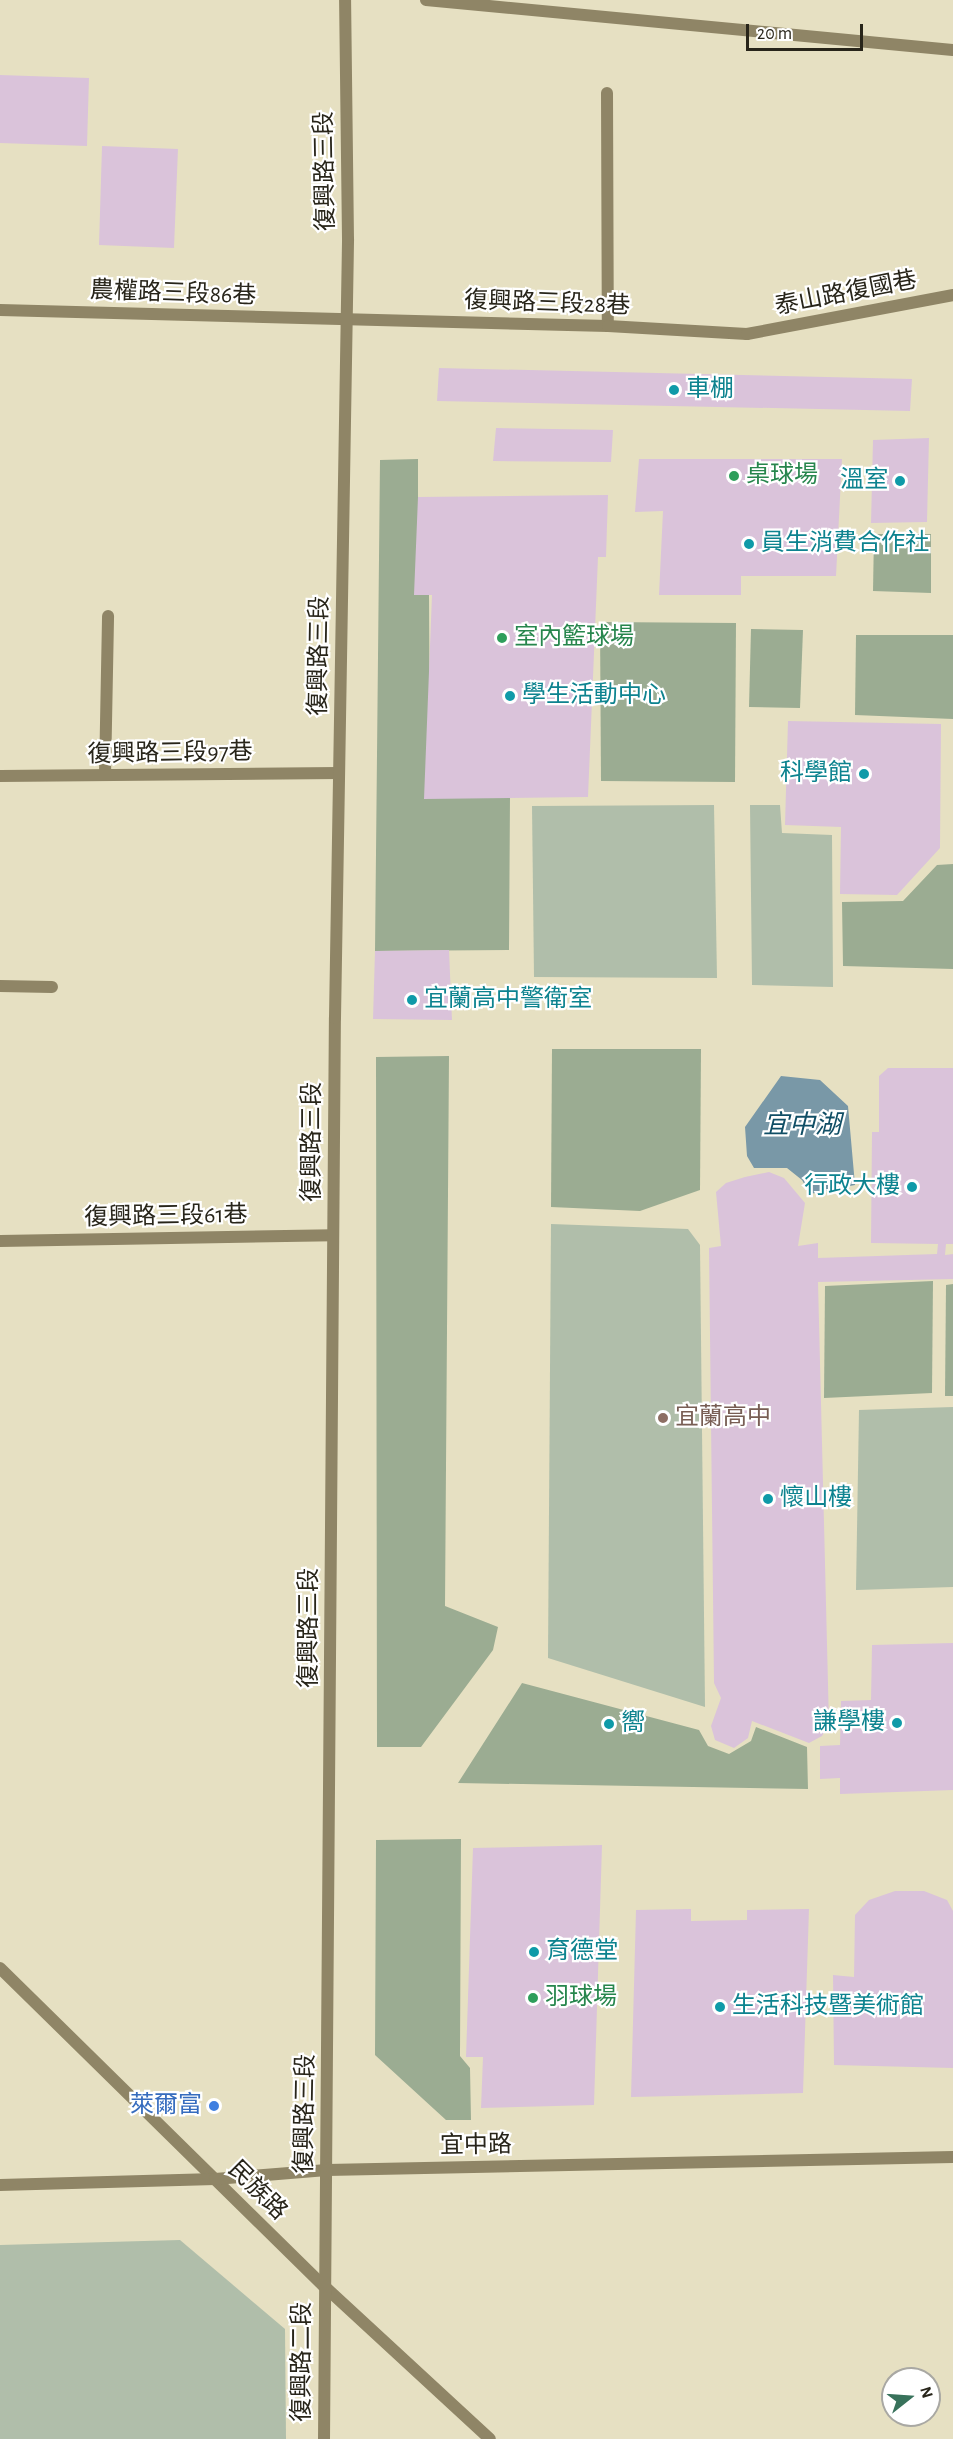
<!DOCTYPE html>
<html>
<head>
<meta charset="utf-8">
<style>
  body { margin:0 }
  #map { position:relative; width:953px; height:2439px; overflow:hidden; background:#e6e0c2; font-family:"Alegreya Sans","Noto Sans TC",sans-serif }
  div>[style] { position:absolute }
  .green>* { inset:0; background:#b0beaa }
  .forest>* { inset:0; background:#9bac92 }
  .water>* { inset:0; background:#7998a7 }
  .building>* { inset:0; background:#dac3da }
  .service>* { height:12px; margin:-6px; padding:0 6px; transform-origin:6px; border-radius:6px; background:#8f8566 }
  .minor>* { height:12px; margin:-6px; padding:0 6px; transform-origin:6px; border-radius:6px; background:#8f8566 }
  .dots>* { width:16px; height:16px; translate:-50% -50%; box-sizing:border-box; border:3px solid #fff; border-radius:50% }
  span { translate:-50% -50%; white-space:nowrap; text-align:center; line-height:1.15; -webkit-text-stroke:4.5px #fff; paint-order:stroke }
  .street-label { font-size:24px; color:#28251a }
  .culture-label { font-size:24px; color:#0d838f }
  .left { translate:0 -50%; text-align:left }
  .right { translate:-100% -50%; text-align:right }
  .leisure-label { font-size:24px; color:#27864d }
  .education-label { font-size:24px; color:#785e54 }
  .shop-label { font-size:24px; color:#366cbe }
  .water-label { font-size:26px; color:#104e65; font-style:italic }
  .north { position:absolute; left:881px; top:2367px; width:60px; height:60px; box-sizing:border-box; background:#fff; border:2px solid #a9a8a3; border-radius:50%; rotate:73deg; font-size:16px; font-weight:700; line-height:24px; text-align:center; color:#28251a }
  .north::after { content:''; display:block; margin:auto; width:21px; height:27px; background:#38725b; clip-path:polygon(50% 0,100% 100%,50% 72%,0 100%) }
  .scale { position:absolute; left:746px; top:24px; width:117px; height:27px; box-sizing:border-box; border:3px solid #28251a; border-top:0; padding-left:8px; font-size:18px; line-height:21px; white-space:nowrap; color:#28251a; -webkit-text-stroke:4px #fff; paint-order:stroke }
</style>
</head>
<body>
<div id="map">
  <div class="green">
    <i style="clip-path:polygon(714px 805px,717px 978px,534px 977px,532px 806px)"></i>
    <i style="clip-path:polygon(750px 805px,780px 805px,782px 833px,832px 835px,833px 987px,752px 985px)"></i>
    <i style="clip-path:polygon(551px 1224px,688px 1229px,700px 1245px,705px 1707px,548px 1658px)"></i>
    <i style="clip-path:polygon(953px 1407px,953px 1587px,856px 1590px,859px 1410px)"></i>
    <i style="clip-path:polygon(180px 2240px,285px 2329px,286px 2439px,0 2439px,0 2245px)"></i>
  </div>
  <div class="forest">
    <i style="clip-path:polygon(418px 459px,418px 589px,429px 591px,430px 793px,510px 796px,509px 950px,375px 951px,380px 460px)"></i>
    <i style="clip-path:polygon(874px 534px,931px 534px,931px 593px,873px 591px)"></i>
    <i style="clip-path:polygon(600px 622px,736px 623px,735px 782px,601px 781px)"></i>
    <i style="clip-path:polygon(751px 629px,803px 630px,800px 708px,749px 707px)"></i>
    <i style="clip-path:polygon(856px 635px,953px 635px,953px 719px,855px 715px)"></i>
    <i style="clip-path:polygon(953px 864px,953px 969px,843px 966px,842px 902px,903px 901px,937px 865px)"></i>
    <i style="clip-path:polygon(552px 1049px,701px 1049px,700px 1190px,640px 1211px,551px 1207px)"></i>
    <i style="clip-path:polygon(449px 1056px,445px 1606px,498px 1627px,493px 1650px,421px 1747px,377px 1747px,376px 1057px)"></i>
    <i style="clip-path:polygon(933px 1281px,932px 1393px,824px 1398px,825px 1286px)"></i>
    <i style="clip-path:polygon(953px 1284px,953px 1396px,945px 1396px,946px 1285px)"></i>
    <i style="clip-path:polygon(522px 1683px,699px 1730px,708px 1746px,729px 1754px,751px 1741px,756px 1727px,807px 1747px,808px 1789px,458px 1783px)"></i>
    <i style="clip-path:polygon(461px 1839px,460px 2056px,470px 2068px,471px 2120px,446px 2120px,375px 2055px,376px 1840px)"></i>
  </div>
  <div class="water">
    <i style="clip-path:polygon(781px 1076px,820px 1080px,848px 1106px,855px 1185px,810px 1194px,802px 1180px,787px 1168px,754px 1168px,747px 1156px,745px 1127px)"></i>
  </div>
  <div class="building">
    <i style="clip-path:polygon(0 75px,89px 78px,87px 146px,0 143px)"></i>
    <i style="clip-path:polygon(102px 146px,178px 149px,174px 248px,99px 245px)"></i>
    <i style="clip-path:polygon(439px 368px,912px 379px,910px 411px,437px 401px)"></i>
    <i style="clip-path:polygon(496px 428px,613px 430px,611px 462px,493px 461px)"></i>
    <i style="clip-path:polygon(929px 438px,927px 522px,871px 523px,873px 440px)"></i>
    <i style="clip-path:polygon(639px 459px,842px 459px,836px 576px,741px 576px,741px 595px,659px 595px,663px 511px,635px 512px)"></i>
    <i style="clip-path:polygon(608px 495px,606px 557px,598px 557px,588px 797px,424px 799px,432px 595px,414px 595px,418px 497px)"></i>
    <i style="clip-path:polygon(788px 721px,941px 724px,940px 848px,897px 895px,840px 894px,841px 827px,785px 825px)"></i>
    <i style="clip-path:polygon(449px 950px,452px 1020px,373px 1019px,375px 951px)"></i>
    <i style="clip-path:polygon(888px 1068px,953px 1068px,953px 1244px,946px 1244px,945px 1255px,953px 1254px,953px 1279px,818px 1282px,829px 1724px,822px 1736px,809px 1743px,752px 1721px,748px 1738px,734px 1748px,715px 1740px,711px 1726px,721px 1698px,714px 1683px,709px 1248px,721px 1246px,716px 1192px,726px 1183px,745px 1177px,769px 1172px,784px 1178px,805px 1203px,798px 1246px,818px 1243px,818px 1258px,937px 1254px,938px 1244px,871px 1243px,872px 1132px,879px 1132px,879px 1076px)"></i>
    <i style="clip-path:polygon(953px 1643px,953px 1790px,840px 1794px,840px 1778px,820px 1779px,820px 1746px,840px 1745px,841px 1701px,871px 1700px,872px 1645px)"></i>
    <i style="clip-path:polygon(602px 1845px,594px 2105px,481px 2108px,483px 2057px,466px 2057px,473px 1848px)"></i>
    <i style="clip-path:polygon(895px 1891px,924px 1891px,947px 1900px,953px 1911px,953px 2068px,834px 2065px,833px 1975px,854px 1977px,855px 1915px,869px 1900px)"></i>
    <i style="clip-path:polygon(691px 1909px,691px 1921px,747px 1920px,747px 1910px,809px 1909px,803px 2093px,631px 2097px,636px 1910px)"></i>
  </div>
  <div class="service">
    <i style="left:426px;top:0;width:529px;rotate:5.42deg"></i>
    <i style="left:607px;top:93px;width:233px;rotate:89.8deg"></i>
    <i style="left:0;top:310px;width:608px;rotate:1.51deg"></i>
    <i style="left:608px;top:326px;width:139px;rotate:3.3deg"></i>
    <i style="left:747px;top:334px;width:210px;rotate:-10.7deg"></i>
    <i style="left:105px;top:775px;width:159px;rotate:-88.9deg"></i>
    <i style="left:0;top:776px;width:339px;rotate:-0.5deg"></i>
    <i style="left:0;top:986px;width:52px;rotate:1.1deg"></i>
    <i style="left:0;top:1241px;width:333px;rotate:-1deg"></i>
  </div>
  <div class="minor">
    <i style="left:0;top:1968px;width:453px;rotate:44.5deg"></i>
    <i style="left:323px;top:2285px;width:227px;rotate:42.7deg"></i>
    <i style="left:0;top:2185px;width:215px;rotate:-1.6deg"></i>
    <i style="left:215px;top:2179px;width:112px;rotate:-4.6deg"></i>
    <i style="left:327px;top:2170px;width:626px;rotate:-1.19deg"></i>
    <i style="left:324px;top:2439px;width:1421px;rotate:-89.56deg"></i>
    <i style="left:335px;top:1018px;width:779px;rotate:-89.04deg"></i>
    <i style="left:348px;top:239px;width:239px;rotate:-90.7deg"></i>
  </div>
  <div class="dots">
    <i style="left:674px;top:390px;background:#0f9aa8"></i>
    <i style="left:734px;top:476px;background:#2e9e5b"></i>
    <i style="left:900px;top:481px;background:#0f9aa8"></i>
    <i style="left:749px;top:544px;background:#0f9aa8"></i>
    <i style="left:502px;top:638px;background:#2e9e5b"></i>
    <i style="left:510px;top:696px;background:#0f9aa8"></i>
    <i style="left:864px;top:774px;background:#0f9aa8"></i>
    <i style="left:412px;top:1000px;background:#0f9aa8"></i>
    <i style="left:912px;top:1187px;background:#0f9aa8"></i>
    <i style="left:663px;top:1418px;background:#8d6e63"></i>
    <i style="left:768px;top:1499px;background:#0f9aa8"></i>
    <i style="left:897px;top:1723px;background:#0f9aa8"></i>
    <i style="left:609px;top:1724px;background:#0f9aa8"></i>
    <i style="left:534px;top:1952px;background:#0f9aa8"></i>
    <i style="left:533px;top:1998px;background:#2e9e5b"></i>
    <i style="left:720px;top:2007px;background:#0f9aa8"></i>
    <i style="left:214px;top:2106px;background:#3f7fe0"></i>
  </div>
  <div class="street-label">
    <span style="left:326px;top:171px;rotate:-91deg">復興路三段</span>
    <span style="left:173px;top:294px;rotate:2deg">農權路三段86巷</span>
    <span style="left:846px;top:294px;rotate:-11deg">泰山路復國巷</span>
    <span style="left:547px;top:304px;rotate:2deg">復興路三段28巷</span>
    <span style="left:320px;top:656px;rotate:-89deg">復興路三段</span>
    <span style="left:170px;top:754px;rotate:-1deg">復興路三段97巷</span>
    <span style="left:313px;top:1142px;rotate:-90deg">復興路三段</span>
    <span style="left:166px;top:1217px;rotate:-1deg">復興路三段61巷</span>
    <span style="left:310px;top:1628px;rotate:-90deg">復興路三段</span>
    <span style="left:306px;top:2114px;rotate:-89deg">復興路三段</span>
    <span style="left:476px;top:2146px;rotate:-1deg">宜中路</span>
    <span style="left:257px;top:2191px;rotate:45deg">民族路</span>
    <span style="left:303px;top:2362px;rotate:-90deg">復興路二段</span>
  </div>
  <div class="culture-label">
    <span class="left" style="left:686px;top:390px">車棚</span>
    <span class="right" style="left:888px;top:481px">溫室</span>
    <span class="left" style="left:761px;top:544px">員生消費合作社</span>
    <span class="left" style="left:522px;top:696px">學生活動中心</span>
    <span class="right" style="left:852px;top:774px">科學館</span>
    <span class="left" style="left:424px;top:1000px">宜蘭高中警衛室</span>
    <span class="right" style="left:900px;top:1187px">行政大樓</span>
    <span class="left" style="left:780px;top:1499px">懷山樓</span>
    <span class="right" style="left:885px;top:1723px">謙學樓</span>
    <span class="left" style="left:621px;top:1724px">嚮</span>
    <span class="left" style="left:546px;top:1952px">育德堂</span>
    <span class="left" style="left:732px;top:2007px">生活科技暨美術館</span>
  </div>
  <div class="leisure-label">
    <span class="left" style="left:746px;top:476px">桌球場</span>
    <span class="left" style="left:514px;top:638px">室內籃球場</span>
    <span class="left" style="left:545px;top:1998px">羽球場</span>
  </div>
  <div class="education-label">
    <span class="left" style="left:675px;top:1418px">宜蘭高中</span>
  </div>
  <div class="shop-label">
    <span class="right" style="left:202px;top:2106px">萊爾富</span>
  </div>
  <div class="water-label">
    <span style="left:802px;top:1126px">宜中湖</span>
  </div>
  <div class="north">N</div>
  <div class="scale">20 m</div>
</div>
</body>
</html>
